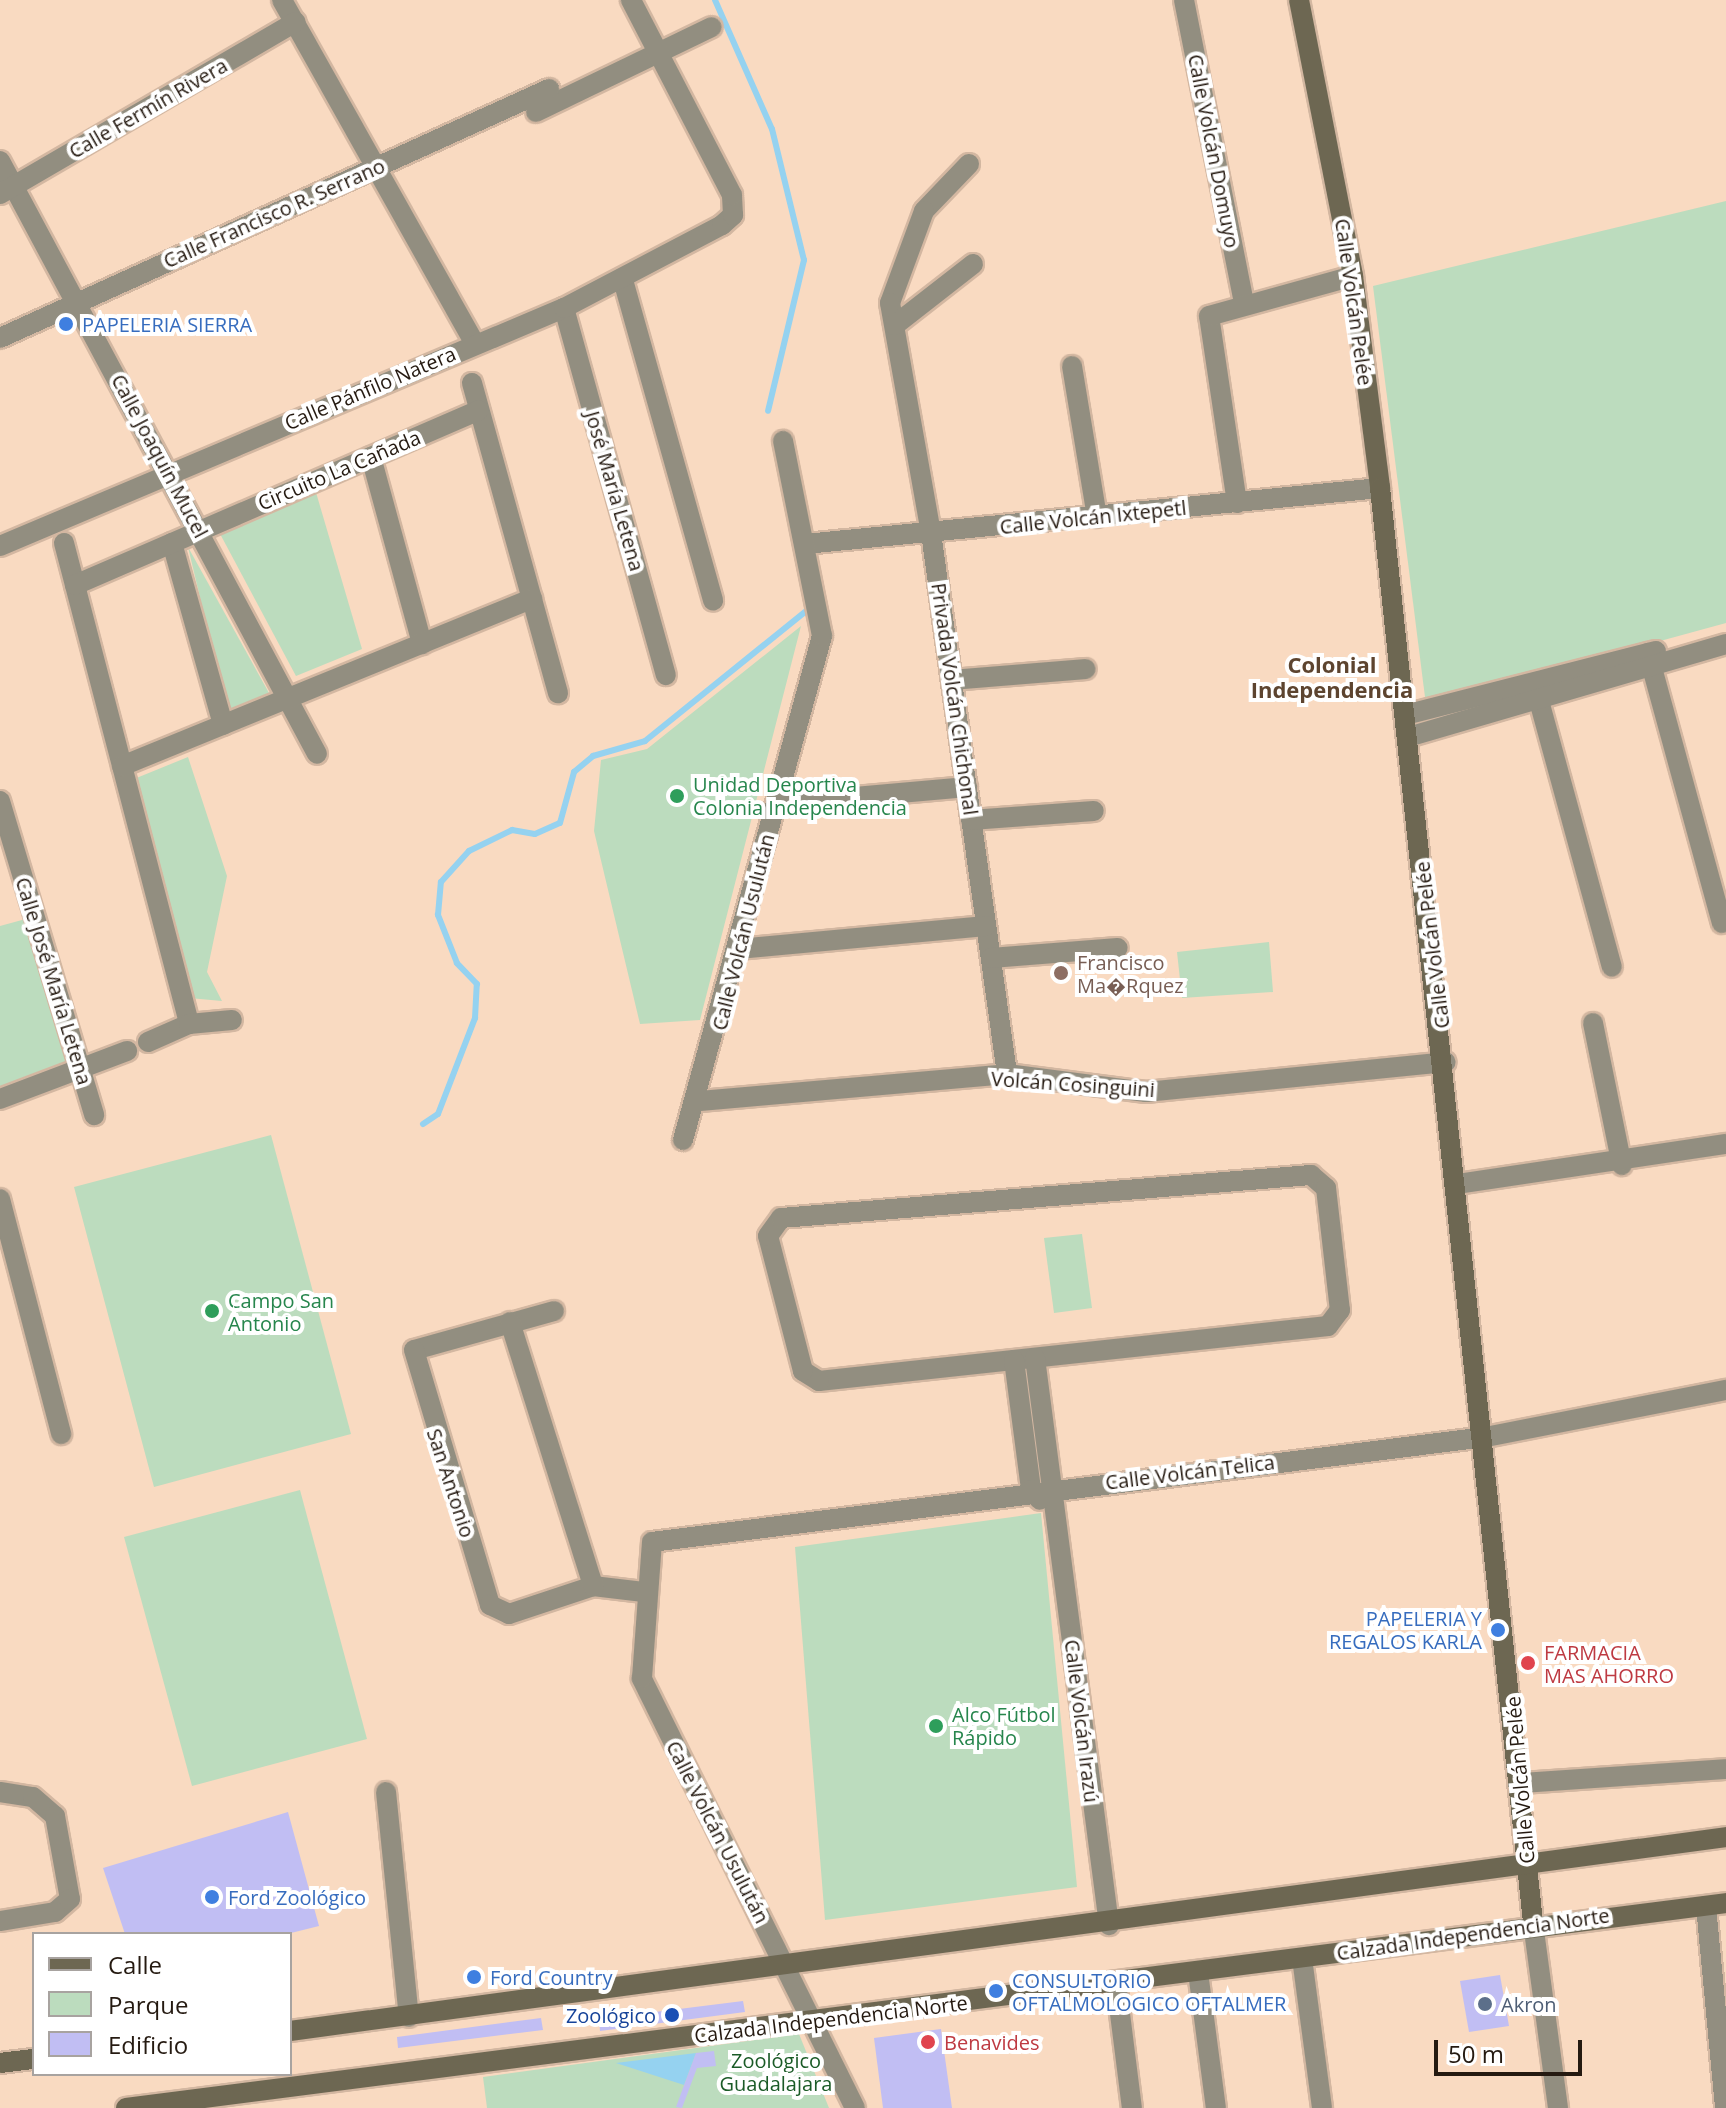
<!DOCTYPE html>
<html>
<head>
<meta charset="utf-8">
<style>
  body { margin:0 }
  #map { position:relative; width:1726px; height:2108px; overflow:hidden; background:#f9dac1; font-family:"Open Sans",sans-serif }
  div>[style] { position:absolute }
  .green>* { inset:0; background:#bcdcbe }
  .water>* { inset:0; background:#95d2f0 }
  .stream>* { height:6px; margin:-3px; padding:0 3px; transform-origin:3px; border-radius:3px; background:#95d2f0 }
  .building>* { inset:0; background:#c1bef3 }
  .roads { filter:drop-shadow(2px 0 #d3b7a1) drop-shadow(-2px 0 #d3b7a1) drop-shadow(0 2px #d3b7a1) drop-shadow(0 -2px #d3b7a1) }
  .street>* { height:20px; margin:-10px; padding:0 10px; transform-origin:10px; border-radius:10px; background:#928e80 }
  .secondary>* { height:20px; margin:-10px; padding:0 10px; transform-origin:10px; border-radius:10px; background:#6d6752 }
  .dots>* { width:22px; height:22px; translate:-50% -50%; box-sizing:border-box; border:4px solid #fff; border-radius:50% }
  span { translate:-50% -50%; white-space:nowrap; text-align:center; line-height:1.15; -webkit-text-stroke:8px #fff; paint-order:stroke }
  .street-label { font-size:20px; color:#251a11 }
  .shop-label { font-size:20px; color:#366cbe }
  .left { translate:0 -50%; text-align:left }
  .right { translate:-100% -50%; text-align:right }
  .leisure-label { font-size:20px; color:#27864d }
  .education-label { font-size:20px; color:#785e54 }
  .health-label { font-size:20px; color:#be3a42 }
  .service-label { font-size:20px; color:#4e5e75 }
  .transit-label { font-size:20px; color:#164399 }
  .park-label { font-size:20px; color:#1b5b27 }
  .neighbourhood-label { font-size:22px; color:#5d442f; font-weight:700 }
  .legend { position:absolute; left:32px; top:1932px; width:260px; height:144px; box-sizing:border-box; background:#fff; border:2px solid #a8a3a0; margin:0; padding:10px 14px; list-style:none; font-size:24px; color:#251a11 }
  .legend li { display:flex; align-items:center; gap:16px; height:40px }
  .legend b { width:40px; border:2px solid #a8a3a0 }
  .scale { position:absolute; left:1434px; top:2040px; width:148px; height:36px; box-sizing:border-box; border:4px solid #251a11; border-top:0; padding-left:10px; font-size:24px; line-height:28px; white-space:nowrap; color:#251a11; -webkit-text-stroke:6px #fff; paint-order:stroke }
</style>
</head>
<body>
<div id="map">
  <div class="green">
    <i style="clip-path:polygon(1726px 201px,1726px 623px,1426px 705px,1373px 286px)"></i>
    <i style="clip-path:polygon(315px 489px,362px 649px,296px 676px,218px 530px)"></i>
    <i style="clip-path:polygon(188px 547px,269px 693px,227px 711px)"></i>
    <i style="clip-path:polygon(801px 626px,700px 1020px,640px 1024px,594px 831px,601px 760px,647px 749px)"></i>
    <i style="clip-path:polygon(188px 757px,227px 876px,207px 972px,222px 1001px,189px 998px,134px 779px)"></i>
    <i style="clip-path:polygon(33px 917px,76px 1066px,0 1097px,0 926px)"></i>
    <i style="clip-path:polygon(1269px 942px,1273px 992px,1182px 998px,1177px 952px)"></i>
    <i style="clip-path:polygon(271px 1135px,351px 1434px,154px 1487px,74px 1187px)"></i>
    <i style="clip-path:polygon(1082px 1234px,1092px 1308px,1054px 1313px,1044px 1238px)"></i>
    <i style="clip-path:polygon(300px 1490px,367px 1739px,192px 1786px,124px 1537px)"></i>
    <i style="clip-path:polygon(1041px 1513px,1077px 1887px,825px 1920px,795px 1547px)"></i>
    <i style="clip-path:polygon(799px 2034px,829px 2108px,487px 2108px,483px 2077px)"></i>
  </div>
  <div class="water">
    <i style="clip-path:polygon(696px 2053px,684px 2085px,616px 2063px)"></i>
  </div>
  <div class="stream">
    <i style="left:715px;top:0;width:141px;rotate:66.2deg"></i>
    <i style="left:772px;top:129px;width:135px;rotate:76.3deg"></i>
    <i style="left:804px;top:260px;width:155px;rotate:103.4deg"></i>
    <i style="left:423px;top:1124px;width:18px;rotate:-34deg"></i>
    <i style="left:438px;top:1114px;width:103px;rotate:-68.9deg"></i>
    <i style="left:475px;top:1018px;width:34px;rotate:-87deg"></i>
    <i style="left:477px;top:984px;width:29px;rotate:-134deg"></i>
    <i style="left:457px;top:963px;width:52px;rotate:-111.6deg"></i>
    <i style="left:438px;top:915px;width:33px;rotate:-85deg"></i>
    <i style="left:441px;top:882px;width:42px;rotate:-47.9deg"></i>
    <i style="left:469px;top:851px;width:48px;rotate:-26deg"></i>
    <i style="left:512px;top:830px;width:23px;rotate:10deg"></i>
    <i style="left:535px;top:834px;width:27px;rotate:-24deg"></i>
    <i style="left:560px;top:823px;width:53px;rotate:-74.6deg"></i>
    <i style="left:574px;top:772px;width:25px;rotate:-40deg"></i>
    <i style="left:593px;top:756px;width:54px;rotate:-16.1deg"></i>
    <i style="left:645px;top:741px;width:212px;rotate:-38.9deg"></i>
  </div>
  <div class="building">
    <i style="clip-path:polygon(288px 1812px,319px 1926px,287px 1934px,125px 1934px,103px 1868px)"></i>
    <i style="clip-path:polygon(1500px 1975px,1509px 2026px,1469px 2032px,1460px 1981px)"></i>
    <i style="clip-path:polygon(743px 2001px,745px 2012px,600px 2031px,599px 2019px)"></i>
    <i style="clip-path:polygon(541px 2018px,543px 2030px,398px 2048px,397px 2037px)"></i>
    <i style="clip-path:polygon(941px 2029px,952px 2108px,883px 2108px,874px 2038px)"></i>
    <i style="clip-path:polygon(714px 2051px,716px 2066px,697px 2068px,682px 2108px,676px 2107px,696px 2053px)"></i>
  </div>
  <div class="roads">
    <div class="street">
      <i style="left:282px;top:0;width:394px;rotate:60.7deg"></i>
      <i style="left:1184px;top:0;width:308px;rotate:78.8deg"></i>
      <i style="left:536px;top:112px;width:195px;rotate:-25.8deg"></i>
      <i style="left:0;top:161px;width:672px;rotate:61.87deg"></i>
      <i style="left:969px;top:164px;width:65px;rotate:133.8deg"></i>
      <i style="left:924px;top:211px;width:98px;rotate:110.3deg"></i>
      <i style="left:890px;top:303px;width:234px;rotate:79.9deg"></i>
      <i style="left:931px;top:533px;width:546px;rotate:82deg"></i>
      <i style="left:0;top:194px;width:342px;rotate:-30.2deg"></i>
      <i style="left:623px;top:280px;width:333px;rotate:74.3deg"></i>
      <i style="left:564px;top:308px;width:381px;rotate:74.5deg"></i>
      <i style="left:895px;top:325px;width:99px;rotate:-38deg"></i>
      <i style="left:0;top:338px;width:603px;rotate:-24.4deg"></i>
      <i style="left:1072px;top:366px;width:153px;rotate:80.6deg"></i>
      <i style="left:472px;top:383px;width:322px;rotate:74.5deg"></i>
      <i style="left:371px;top:457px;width:194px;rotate:74.7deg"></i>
      <i style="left:1237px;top:503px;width:189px;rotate:-98.5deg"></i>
      <i style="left:1209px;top:316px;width:149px;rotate:-15.5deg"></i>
      <i style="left:64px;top:543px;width:497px;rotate:75.4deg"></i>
      <i style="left:172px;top:543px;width:189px;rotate:74.3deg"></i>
      <i style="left:805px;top:544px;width:578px;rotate:-5.56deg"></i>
      <i style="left:0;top:546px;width:612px;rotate:-22.88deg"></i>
      <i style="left:564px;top:308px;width:178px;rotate:-27.7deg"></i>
      <i style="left:722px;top:225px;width:15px;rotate:-42deg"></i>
      <i style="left:733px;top:215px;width:20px;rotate:-93deg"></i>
      <i style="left:732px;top:195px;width:220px;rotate:-117.4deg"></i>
      <i style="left:75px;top:585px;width:440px;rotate:-23.4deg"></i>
      <i style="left:1648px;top:653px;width:280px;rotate:74.7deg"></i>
      <i style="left:952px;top:680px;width:134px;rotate:-4.7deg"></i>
      <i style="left:1535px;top:686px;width:291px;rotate:74.7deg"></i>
      <i style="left:1405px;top:715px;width:259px;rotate:-14.3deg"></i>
      <i style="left:1408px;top:737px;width:331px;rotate:-16.3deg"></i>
      <i style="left:122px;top:766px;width:443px;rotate:-22.2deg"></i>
      <i style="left:0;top:801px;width:328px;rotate:73.3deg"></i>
      <i style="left:776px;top:804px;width:192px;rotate:-5.1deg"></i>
      <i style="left:971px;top:820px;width:123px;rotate:-4.2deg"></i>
      <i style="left:738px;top:949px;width:249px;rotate:-5.3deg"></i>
      <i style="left:991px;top:958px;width:127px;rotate:-4.5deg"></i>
      <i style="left:1593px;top:1023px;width:145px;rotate:78.5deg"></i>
      <i style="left:148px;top:1042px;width:45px;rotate:-23.7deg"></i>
      <i style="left:189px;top:1024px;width:43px;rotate:-5.3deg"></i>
      <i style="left:0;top:1099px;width:136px;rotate:-20.7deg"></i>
      <i style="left:700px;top:1101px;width:308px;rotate:-5deg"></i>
      <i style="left:1007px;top:1074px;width:140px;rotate:7.4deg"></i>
      <i style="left:1146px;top:1092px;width:301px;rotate:-5.7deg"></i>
      <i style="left:683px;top:1140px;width:523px;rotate:-74.58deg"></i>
      <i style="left:822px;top:636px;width:199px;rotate:-101.3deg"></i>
      <i style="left:1311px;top:1175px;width:20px;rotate:41deg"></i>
      <i style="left:1326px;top:1188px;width:123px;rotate:83.5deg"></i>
      <i style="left:1340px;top:1310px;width:20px;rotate:127deg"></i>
      <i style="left:1328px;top:1326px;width:512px;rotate:173.83deg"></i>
      <i style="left:819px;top:1381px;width:19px;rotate:-148deg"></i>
      <i style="left:803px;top:1371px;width:139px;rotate:-104.5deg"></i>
      <i style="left:768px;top:1236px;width:22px;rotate:-54deg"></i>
      <i style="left:781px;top:1218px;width:532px;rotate:-4.64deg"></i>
      <i style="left:1458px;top:1184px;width:271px;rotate:-8.5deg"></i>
      <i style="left:0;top:1199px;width:243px;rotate:75.4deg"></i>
      <i style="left:554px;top:1311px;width:145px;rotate:164.4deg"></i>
      <i style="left:414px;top:1350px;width:266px;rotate:73.4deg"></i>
      <i style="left:490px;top:1605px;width:21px;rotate:25deg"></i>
      <i style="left:509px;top:1614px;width:89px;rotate:-18.4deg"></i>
      <i style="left:593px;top:1586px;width:51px;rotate:6.7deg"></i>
      <i style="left:510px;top:1322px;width:277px;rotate:72.5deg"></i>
      <i style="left:1035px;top:1358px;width:572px;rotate:82.56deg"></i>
      <i style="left:1014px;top:1360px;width:131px;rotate:82.5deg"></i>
      <i style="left:1031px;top:1490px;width:13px;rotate:48deg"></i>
      <i style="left:1521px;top:1783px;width:205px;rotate:-3.9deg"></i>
      <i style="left:0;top:1792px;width:33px;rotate:9deg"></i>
      <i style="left:33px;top:1797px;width:29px;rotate:41deg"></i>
      <i style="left:55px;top:1816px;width:84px;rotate:79.8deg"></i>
      <i style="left:70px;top:1899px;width:20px;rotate:139deg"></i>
      <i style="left:55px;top:1912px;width:56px;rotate:170.7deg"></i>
      <i style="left:386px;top:1792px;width:226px;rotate:84.2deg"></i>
      <i style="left:1706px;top:1906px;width:203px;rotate:84.6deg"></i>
      <i style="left:1533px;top:1923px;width:187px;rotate:82.3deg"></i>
      <i style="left:1302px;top:1958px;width:151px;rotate:82.4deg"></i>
      <i style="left:1198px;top:1972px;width:137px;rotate:82.5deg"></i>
      <i style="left:1116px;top:1982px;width:127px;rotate:82.8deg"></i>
      <i style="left:855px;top:2108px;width:480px;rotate:-116.4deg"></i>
      <i style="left:642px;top:1678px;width:136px;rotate:-85.8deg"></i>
      <i style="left:652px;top:1542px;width:841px;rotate:-7.18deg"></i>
      <i style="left:1486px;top:1437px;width:245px;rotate:-11.1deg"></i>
    </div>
    <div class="secondary">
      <i style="left:1299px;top:0;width:281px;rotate:78.9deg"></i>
      <i style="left:1353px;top:276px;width:214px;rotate:82.7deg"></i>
      <i style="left:1380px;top:488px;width:1443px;rotate:83.91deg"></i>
      <i style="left:290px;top:2031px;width:1449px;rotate:-7.69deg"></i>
      <i style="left:0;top:2063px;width:34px;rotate:-7deg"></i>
      <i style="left:126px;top:2108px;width:1613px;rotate:-7.3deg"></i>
    </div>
  </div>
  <div class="dots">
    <i style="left:66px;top:324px;background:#3f7fe0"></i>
    <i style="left:677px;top:796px;background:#2e9e5b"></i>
    <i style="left:1061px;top:973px;background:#8d6e63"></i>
    <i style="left:212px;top:1311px;background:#2e9e5b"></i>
    <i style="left:1498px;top:1630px;background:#3f7fe0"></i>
    <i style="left:1528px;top:1663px;background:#e0444e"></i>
    <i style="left:936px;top:1726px;background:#2e9e5b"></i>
    <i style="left:212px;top:1897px;background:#3f7fe0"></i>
    <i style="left:474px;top:1977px;background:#3f7fe0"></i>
    <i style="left:996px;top:1991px;background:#3f7fe0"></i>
    <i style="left:1485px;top:2004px;background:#5c6f8a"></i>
    <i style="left:672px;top:2015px;background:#1a4fb4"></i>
    <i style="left:928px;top:2042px;background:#e0444e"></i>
  </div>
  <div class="street-label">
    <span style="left:148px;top:108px;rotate:-30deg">Calle Fermín Rivera</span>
    <span style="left:1214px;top:151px;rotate:79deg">Calle Volcán Domuyo</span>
    <span style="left:274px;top:213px;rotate:-24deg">Calle Francisco R. Serrano</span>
    <span style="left:1354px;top:302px;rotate:82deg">Calle Volcán Pelée</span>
    <span style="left:370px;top:388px;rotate:-23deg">Calle Pánfilo Natera</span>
    <span style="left:160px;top:456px;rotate:62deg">Calle Joaquín Mucel</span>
    <span style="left:339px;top:470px;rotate:-23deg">Circuito La Cañada</span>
    <span style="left:615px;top:491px;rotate:74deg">José María Letena</span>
    <span style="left:1093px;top:517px;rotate:-6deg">Calle Volcán Ixtepetl</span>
    <span style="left:955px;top:699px;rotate:82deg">Privada Volcán Chichonal</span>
    <span style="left:743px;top:932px;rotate:-76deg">Calle Volcán Usulután</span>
    <span style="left:1432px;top:945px;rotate:-97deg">Calle Volcán Pelée</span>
    <span style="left:54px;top:981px;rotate:73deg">Calle José María Letena</span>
    <span style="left:1073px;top:1084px;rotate:4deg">Volcán Cosinguini</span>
    <span style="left:1190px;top:1472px;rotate:-7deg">Calle Volcán Telica</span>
    <span style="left:451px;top:1483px;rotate:72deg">San Antonio</span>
    <span style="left:1082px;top:1721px;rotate:83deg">Calle Volcán Irazú</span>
    <span style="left:1520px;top:1780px;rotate:-95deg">Calle Volcán Pelée</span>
    <span style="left:718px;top:1832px;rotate:63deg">Calle Volcán Usulután</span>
    <span style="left:1473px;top:1934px;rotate:-8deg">Calzada Independencia Norte</span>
    <span style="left:831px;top:2019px;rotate:-7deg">Calzada Independencia Norte</span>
  </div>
  <div class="shop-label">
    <span class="left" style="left:82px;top:324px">PAPELERIA SIERRA</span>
    <span class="right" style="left:1482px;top:1630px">PAPELERIA Y<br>REGALOS KARLA</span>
    <span class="left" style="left:228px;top:1897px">Ford Zoológico</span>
    <span class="left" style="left:490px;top:1977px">Ford Country</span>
    <span class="left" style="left:1012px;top:1992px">CONSULTORIO<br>OFTALMOLOGICO OFTALMER</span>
  </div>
  <div class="leisure-label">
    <span class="left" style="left:693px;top:796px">Unidad Deportiva<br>Colonia Independencia</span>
    <span class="left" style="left:228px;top:1312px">Campo San<br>Antonio</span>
    <span class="left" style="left:952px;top:1726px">Alco Fútbol<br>Rápido</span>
  </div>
  <div class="education-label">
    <span class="left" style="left:1077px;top:974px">Francisco<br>Ma�Rquez</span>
  </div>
  <div class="health-label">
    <span class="left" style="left:1544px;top:1664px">FARMACIA<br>MAS AHORRO</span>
    <span class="left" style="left:944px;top:2042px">Benavides</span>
  </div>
  <div class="service-label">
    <span class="left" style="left:1501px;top:2004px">Akron</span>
  </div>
  <div class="transit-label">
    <span class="right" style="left:656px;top:2015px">Zoológico</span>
  </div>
  <div class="park-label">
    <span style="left:776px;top:2072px">Zoológico<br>Guadalajara</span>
  </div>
  <div class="neighbourhood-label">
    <span style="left:1332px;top:677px">Colonial<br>Independencia</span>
  </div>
  <ul class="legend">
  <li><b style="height:10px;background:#6d6752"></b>Calle</li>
  <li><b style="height:22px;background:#bcdcbe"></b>Parque</li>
  <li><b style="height:22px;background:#c1bef3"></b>Edificio</li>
  </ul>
  <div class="scale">50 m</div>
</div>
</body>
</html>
